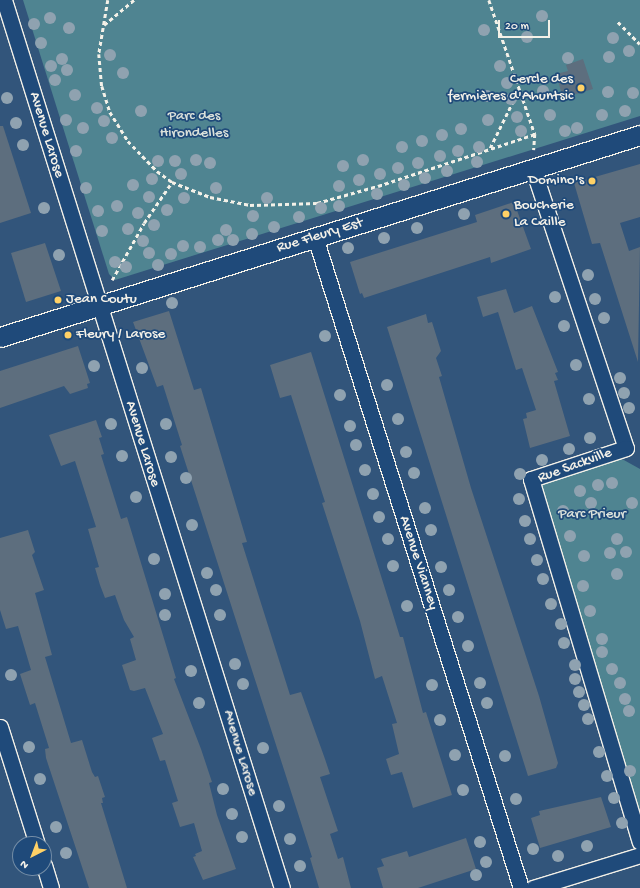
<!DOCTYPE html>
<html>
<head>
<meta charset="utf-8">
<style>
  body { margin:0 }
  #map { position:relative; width:640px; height:888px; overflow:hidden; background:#32557b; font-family:"Gochi Hand",sans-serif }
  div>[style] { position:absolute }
  .green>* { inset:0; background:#4f8491 }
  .building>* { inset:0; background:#5d6e7e }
  .path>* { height:2.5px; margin-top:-1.25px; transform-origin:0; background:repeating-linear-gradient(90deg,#f4f1e8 0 4px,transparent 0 7px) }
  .roads { filter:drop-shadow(1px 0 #f4f1e8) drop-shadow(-1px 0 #f4f1e8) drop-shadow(0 1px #f4f1e8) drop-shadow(0 -1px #f4f1e8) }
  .minor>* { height:15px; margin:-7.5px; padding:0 7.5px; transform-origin:7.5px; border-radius:7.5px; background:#1f4a7a }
  .tertiary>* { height:19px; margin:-9.5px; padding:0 9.5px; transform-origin:9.5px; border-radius:9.5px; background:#1f4a7a }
  .trees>* { width:12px; height:12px; margin:-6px; border-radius:50%; background:#8fa2b0 }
  .dots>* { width:11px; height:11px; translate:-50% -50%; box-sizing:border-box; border:2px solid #1f4a7a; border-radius:50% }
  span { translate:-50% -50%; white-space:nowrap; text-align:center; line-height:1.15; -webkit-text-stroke:3.5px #1f4a7a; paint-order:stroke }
  .poi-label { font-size:15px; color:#f4f1e8 }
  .right { translate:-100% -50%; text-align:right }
  .left { translate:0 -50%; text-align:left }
  .park-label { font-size:15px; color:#dbe1db }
  .street-label { font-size:15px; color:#f4f1e8 }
  .north { position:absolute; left:12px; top:836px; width:40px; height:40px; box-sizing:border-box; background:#1f4a7a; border:1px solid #748da6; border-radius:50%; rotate:222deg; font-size:11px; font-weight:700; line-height:16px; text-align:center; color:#f4f1e8 }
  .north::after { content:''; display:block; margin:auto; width:14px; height:18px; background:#ffd166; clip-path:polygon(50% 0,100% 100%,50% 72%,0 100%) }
  .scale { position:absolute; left:498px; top:20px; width:52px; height:18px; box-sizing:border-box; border:2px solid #f4f1e8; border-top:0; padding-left:5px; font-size:12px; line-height:14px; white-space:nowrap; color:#f4f1e8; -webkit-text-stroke:3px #1f4a7a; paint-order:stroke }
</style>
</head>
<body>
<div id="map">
  <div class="green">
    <i style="clip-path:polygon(23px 0,640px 0,640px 116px,115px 280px,109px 274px)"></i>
    <i style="clip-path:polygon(622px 459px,640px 469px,640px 841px,531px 479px)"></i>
  </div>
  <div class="building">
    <i style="clip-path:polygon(583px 59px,593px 89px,563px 98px,556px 74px,568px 71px,566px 65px)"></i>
    <i style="clip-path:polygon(0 126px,3px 126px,31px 213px,0 223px)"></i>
    <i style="clip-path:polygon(640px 164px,640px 217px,620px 223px,629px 251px,640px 247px,638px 362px,600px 243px,592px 244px,574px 183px)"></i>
    <i style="clip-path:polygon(514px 202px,531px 249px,491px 263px,490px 257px,364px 298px,362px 293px,360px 294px,350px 262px,477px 222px,475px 215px)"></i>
    <i style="clip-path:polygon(45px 243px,61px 291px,26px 302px,11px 253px)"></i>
    <i style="clip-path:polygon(506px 289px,514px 313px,532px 306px,558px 372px,555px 373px,558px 380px,554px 381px,570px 436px,530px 448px,523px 419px,527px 418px,526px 413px,536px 410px,522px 368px,516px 370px,498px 312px,483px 317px,477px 297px)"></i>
    <i style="clip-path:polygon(169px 311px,194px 390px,201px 388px,247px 542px,242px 543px,290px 695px,301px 692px,325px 759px,330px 774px,320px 777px,338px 831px,330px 834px,338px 859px,343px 857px,351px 888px,319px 888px,310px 858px,312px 857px,180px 446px,182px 445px,163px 385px,157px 387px,133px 322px)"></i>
    <i style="clip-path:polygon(426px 314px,428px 323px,432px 322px,441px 351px,436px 358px,442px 376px,439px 377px,471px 488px,539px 696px,558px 763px,556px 768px,528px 776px,387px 327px)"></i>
    <i style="clip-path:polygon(78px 346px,90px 383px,87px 384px,88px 388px,70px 394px,64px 386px,0 408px,0 371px)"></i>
    <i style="clip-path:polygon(311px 352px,392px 611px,400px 637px,403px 637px,423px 713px,426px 712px,452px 795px,413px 808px,402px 772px,391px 775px,386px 759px,399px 754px,392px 724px,397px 723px,382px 676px,375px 679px,360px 621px,322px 503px,325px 502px,291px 395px,280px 398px,270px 365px)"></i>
    <i style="clip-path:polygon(96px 420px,102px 437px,99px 438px,104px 454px,101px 455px,121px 519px,127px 517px,176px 678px,174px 679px,201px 749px,212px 782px,209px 783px,217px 815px,236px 869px,203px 880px,193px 857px,196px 856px,195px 854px,202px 851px,194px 823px,180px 827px,172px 803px,178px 801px,165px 760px,160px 761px,152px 738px,163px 734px,145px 688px,134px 691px,130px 690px,122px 665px,136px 660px,130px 639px,134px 637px,124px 620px,115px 595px,105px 598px,100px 585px,95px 568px,99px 567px,88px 529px,96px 527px,75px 461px,61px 466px,49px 435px)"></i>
    <i style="clip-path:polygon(28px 530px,35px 552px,32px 555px,44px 590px,35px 593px,52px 655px,45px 657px,71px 743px,82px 740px,92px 772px,95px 777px,98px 776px,105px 797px,102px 798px,103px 803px,101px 803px,127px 888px,89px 888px,46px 758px,45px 749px,49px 748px,35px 703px,30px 705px,20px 674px,31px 670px,18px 626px,6px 629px,0 610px,0 538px)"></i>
    <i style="clip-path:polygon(601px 797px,611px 827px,540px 848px,531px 818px,540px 815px,539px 811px)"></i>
    <i style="clip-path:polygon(466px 838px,476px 869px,418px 888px,383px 888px,377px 868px,384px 866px,381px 859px,407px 851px,409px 857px)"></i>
  </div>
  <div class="path">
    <i style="left:108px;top:0;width:55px;rotate:99.5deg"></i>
    <i style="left:99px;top:54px;width:32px;rotate:85deg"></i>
    <i style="left:102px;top:86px;width:27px;rotate:73deg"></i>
    <i style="left:110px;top:112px;width:34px;rotate:58deg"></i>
    <i style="left:128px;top:141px;width:42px;rotate:46deg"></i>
    <i style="left:157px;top:171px;width:19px;rotate:36deg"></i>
    <i style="left:172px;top:182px;width:41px;rotate:21.5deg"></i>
    <i style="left:210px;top:197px;width:41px;rotate:11.3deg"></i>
    <i style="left:250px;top:205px;width:67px;rotate:-1.7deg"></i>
    <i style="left:317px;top:203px;width:63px;rotate:-15.6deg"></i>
    <i style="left:378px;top:186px;width:165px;rotate:-18.3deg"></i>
    <i style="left:489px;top:0;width:142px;rotate:71.1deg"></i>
    <i style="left:535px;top:134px;width:16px;rotate:94deg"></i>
    <i style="left:618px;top:22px;width:31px;rotate:45deg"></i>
    <i style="left:104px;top:25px;width:39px;rotate:-40deg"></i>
    <i style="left:490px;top:148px;width:66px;rotate:-63.8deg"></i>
    <i style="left:112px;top:280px;width:65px;rotate:-60.7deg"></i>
    <i style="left:144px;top:223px;width:50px;rotate:-55.7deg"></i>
  </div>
  <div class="roads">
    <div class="minor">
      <i style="left:4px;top:0;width:930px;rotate:72.62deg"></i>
      <i style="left:533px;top:169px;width:294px;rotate:71.6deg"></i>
      <i style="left:626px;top:448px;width:100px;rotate:161.9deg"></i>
      <i style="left:531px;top:479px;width:379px;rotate:73.3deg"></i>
      <i style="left:315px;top:237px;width:683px;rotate:72.44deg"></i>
      <i style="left:0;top:727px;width:123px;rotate:72.5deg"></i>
      <i style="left:44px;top:865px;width:24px;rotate:73deg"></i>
      <i style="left:533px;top:888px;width:112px;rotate:-17.1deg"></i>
    </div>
    <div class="tertiary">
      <i style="left:0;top:337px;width:671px;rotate:-17.52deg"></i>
    </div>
  </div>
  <div class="trees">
    <i style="left:542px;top:16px"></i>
    <i style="left:50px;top:18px"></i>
    <i style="left:34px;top:24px"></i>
    <i style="left:69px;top:28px"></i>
    <i style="left:484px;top:30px"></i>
    <i style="left:527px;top:37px"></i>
    <i style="left:613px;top:38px"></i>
    <i style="left:41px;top:43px"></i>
    <i style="left:629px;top:51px"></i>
    <i style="left:110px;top:55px"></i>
    <i style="left:609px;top:57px"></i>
    <i style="left:568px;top:58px"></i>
    <i style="left:62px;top:59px"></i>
    <i style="left:51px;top:66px"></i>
    <i style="left:500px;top:66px"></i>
    <i style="left:67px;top:70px"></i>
    <i style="left:123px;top:73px"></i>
    <i style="left:55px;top:80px"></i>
    <i style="left:507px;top:83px"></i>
    <i style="left:543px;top:91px"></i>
    <i style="left:608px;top:92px"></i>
    <i style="left:633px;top:93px"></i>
    <i style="left:75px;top:95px"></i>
    <i style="left:487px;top:96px"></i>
    <i style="left:7px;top:98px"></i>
    <i style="left:511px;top:99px"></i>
    <i style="left:97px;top:108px"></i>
    <i style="left:141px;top:111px"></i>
    <i style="left:625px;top:111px"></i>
    <i style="left:550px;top:115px"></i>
    <i style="left:602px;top:115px"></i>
    <i style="left:517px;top:117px"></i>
    <i style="left:66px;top:120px"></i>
    <i style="left:488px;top:120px"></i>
    <i style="left:104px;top:121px"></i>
    <i style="left:16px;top:123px"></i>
    <i style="left:83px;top:128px"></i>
    <i style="left:577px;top:128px"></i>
    <i style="left:461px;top:129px"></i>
    <i style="left:521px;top:131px"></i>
    <i style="left:565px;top:131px"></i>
    <i style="left:442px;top:135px"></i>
    <i style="left:112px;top:138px"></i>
    <i style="left:422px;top:141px"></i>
    <i style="left:23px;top:145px"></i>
    <i style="left:402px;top:147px"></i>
    <i style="left:479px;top:147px"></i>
    <i style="left:76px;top:151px"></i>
    <i style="left:458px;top:151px"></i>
    <i style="left:440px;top:156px"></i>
    <i style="left:196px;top:160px"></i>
    <i style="left:363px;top:160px"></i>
    <i style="left:158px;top:161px"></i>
    <i style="left:175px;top:161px"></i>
    <i style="left:477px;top:162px"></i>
    <i style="left:210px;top:163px"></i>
    <i style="left:418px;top:163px"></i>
    <i style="left:343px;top:166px"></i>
    <i style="left:398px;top:168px"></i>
    <i style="left:447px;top:171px"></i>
    <i style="left:181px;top:174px"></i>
    <i style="left:380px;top:174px"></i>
    <i style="left:425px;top:178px"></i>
    <i style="left:152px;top:179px"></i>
    <i style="left:359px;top:180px"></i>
    <i style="left:133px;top:185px"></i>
    <i style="left:404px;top:185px"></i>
    <i style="left:339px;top:186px"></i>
    <i style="left:86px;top:188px"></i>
    <i style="left:216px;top:188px"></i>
    <i style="left:377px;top:194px"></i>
    <i style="left:149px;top:197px"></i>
    <i style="left:184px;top:198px"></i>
    <i style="left:267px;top:198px"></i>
    <i style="left:117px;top:206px"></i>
    <i style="left:339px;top:206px"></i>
    <i style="left:44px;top:208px"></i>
    <i style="left:321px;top:208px"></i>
    <i style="left:167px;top:210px"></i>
    <i style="left:98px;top:211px"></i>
    <i style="left:138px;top:213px"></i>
    <i style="left:464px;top:214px"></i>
    <i style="left:253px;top:216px"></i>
    <i style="left:299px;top:217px"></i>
    <i style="left:154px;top:225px"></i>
    <i style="left:274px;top:227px"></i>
    <i style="left:417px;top:228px"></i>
    <i style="left:128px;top:229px"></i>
    <i style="left:226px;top:230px"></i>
    <i style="left:102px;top:231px"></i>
    <i style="left:252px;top:234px"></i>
    <i style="left:384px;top:238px"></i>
    <i style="left:218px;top:240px"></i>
    <i style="left:233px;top:240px"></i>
    <i style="left:143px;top:241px"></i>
    <i style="left:183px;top:246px"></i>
    <i style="left:200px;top:247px"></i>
    <i style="left:348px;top:248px"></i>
    <i style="left:149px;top:253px"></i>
    <i style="left:171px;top:254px"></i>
    <i style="left:59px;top:255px"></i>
    <i style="left:115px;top:262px"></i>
    <i style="left:158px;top:265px"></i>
    <i style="left:126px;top:267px"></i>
    <i style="left:588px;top:275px"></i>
    <i style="left:555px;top:297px"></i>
    <i style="left:595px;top:299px"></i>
    <i style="left:172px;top:303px"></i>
    <i style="left:604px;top:318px"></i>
    <i style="left:564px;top:326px"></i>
    <i style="left:325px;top:336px"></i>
    <i style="left:576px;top:365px"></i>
    <i style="left:94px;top:366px"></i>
    <i style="left:142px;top:368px"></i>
    <i style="left:620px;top:378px"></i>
    <i style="left:387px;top:385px"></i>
    <i style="left:624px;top:393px"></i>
    <i style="left:340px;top:395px"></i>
    <i style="left:589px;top:399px"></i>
    <i style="left:629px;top:408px"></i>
    <i style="left:398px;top:419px"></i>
    <i style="left:111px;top:424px"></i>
    <i style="left:166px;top:424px"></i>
    <i style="left:350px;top:426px"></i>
    <i style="left:590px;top:438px"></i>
    <i style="left:356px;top:445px"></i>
    <i style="left:569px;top:449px"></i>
    <i style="left:406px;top:452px"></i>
    <i style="left:122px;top:456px"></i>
    <i style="left:171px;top:457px"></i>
    <i style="left:542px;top:460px"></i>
    <i style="left:365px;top:470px"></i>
    <i style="left:414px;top:473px"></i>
    <i style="left:520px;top:474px"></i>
    <i style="left:186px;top:478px"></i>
    <i style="left:612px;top:483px"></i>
    <i style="left:598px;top:485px"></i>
    <i style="left:580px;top:491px"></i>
    <i style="left:373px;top:494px"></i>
    <i style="left:136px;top:497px"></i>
    <i style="left:519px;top:499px"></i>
    <i style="left:591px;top:503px"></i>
    <i style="left:632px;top:503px"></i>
    <i style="left:425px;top:508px"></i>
    <i style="left:563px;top:511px"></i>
    <i style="left:379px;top:517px"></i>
    <i style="left:525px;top:521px"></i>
    <i style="left:192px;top:525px"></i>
    <i style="left:431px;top:530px"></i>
    <i style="left:570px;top:536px"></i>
    <i style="left:388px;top:539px"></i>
    <i style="left:530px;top:539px"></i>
    <i style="left:617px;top:539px"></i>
    <i style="left:626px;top:552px"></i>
    <i style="left:610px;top:553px"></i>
    <i style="left:584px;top:556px"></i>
    <i style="left:154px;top:559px"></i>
    <i style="left:537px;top:560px"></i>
    <i style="left:393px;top:566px"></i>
    <i style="left:441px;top:567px"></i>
    <i style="left:207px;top:573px"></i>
    <i style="left:617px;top:574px"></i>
    <i style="left:543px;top:579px"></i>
    <i style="left:583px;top:586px"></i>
    <i style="left:216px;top:590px"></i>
    <i style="left:449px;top:590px"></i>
    <i style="left:165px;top:594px"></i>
    <i style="left:551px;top:604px"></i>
    <i style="left:407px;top:606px"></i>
    <i style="left:590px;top:611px"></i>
    <i style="left:165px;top:615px"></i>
    <i style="left:220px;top:615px"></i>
    <i style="left:458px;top:617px"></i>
    <i style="left:561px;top:624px"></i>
    <i style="left:602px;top:639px"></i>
    <i style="left:564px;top:643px"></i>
    <i style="left:468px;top:646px"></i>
    <i style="left:602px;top:652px"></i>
    <i style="left:235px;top:664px"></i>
    <i style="left:575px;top:665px"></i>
    <i style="left:612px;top:669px"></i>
    <i style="left:191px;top:671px"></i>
    <i style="left:11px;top:675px"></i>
    <i style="left:575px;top:679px"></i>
    <i style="left:480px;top:683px"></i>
    <i style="left:620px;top:683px"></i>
    <i style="left:243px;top:684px"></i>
    <i style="left:432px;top:685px"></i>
    <i style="left:579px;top:692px"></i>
    <i style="left:625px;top:699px"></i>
    <i style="left:199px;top:703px"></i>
    <i style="left:487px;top:703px"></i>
    <i style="left:584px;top:705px"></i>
    <i style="left:629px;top:711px"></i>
    <i style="left:588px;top:719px"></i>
    <i style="left:440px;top:720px"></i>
    <i style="left:29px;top:747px"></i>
    <i style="left:263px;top:748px"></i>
    <i style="left:599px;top:752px"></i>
    <i style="left:455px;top:755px"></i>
    <i style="left:505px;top:756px"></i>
    <i style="left:630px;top:771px"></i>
    <i style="left:607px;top:776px"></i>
    <i style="left:40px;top:779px"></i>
    <i style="left:223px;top:789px"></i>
    <i style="left:463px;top:790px"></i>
    <i style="left:614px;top:798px"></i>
    <i style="left:516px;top:799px"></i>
    <i style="left:279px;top:806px"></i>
    <i style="left:232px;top:814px"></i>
    <i style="left:622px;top:823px"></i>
    <i style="left:56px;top:827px"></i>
    <i style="left:242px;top:837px"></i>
    <i style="left:290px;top:839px"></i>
    <i style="left:480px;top:842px"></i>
    <i style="left:587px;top:846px"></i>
    <i style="left:533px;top:849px"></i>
    <i style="left:66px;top:853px"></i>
    <i style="left:558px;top:856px"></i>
    <i style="left:486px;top:862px"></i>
    <i style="left:300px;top:866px"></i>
    <i style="left:476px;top:875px"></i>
  </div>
  <div class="dots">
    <i style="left:581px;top:88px;background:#ffd166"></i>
    <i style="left:592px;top:181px;background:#ffd166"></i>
    <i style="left:506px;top:214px;background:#ffd166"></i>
    <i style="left:58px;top:300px;background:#ffd166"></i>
    <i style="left:68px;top:335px;background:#ffd166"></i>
  </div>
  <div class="poi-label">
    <span class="right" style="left:573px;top:88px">Cercle des<br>fermières d'Ahuntsic</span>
    <span class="right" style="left:584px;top:181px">Domino's</span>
    <span class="left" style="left:514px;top:214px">Boucherie<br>La Caille</span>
    <span class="left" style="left:66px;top:300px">Jean Coutu</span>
    <span class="left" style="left:76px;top:335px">Fleury / Larose</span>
  </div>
  <div class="park-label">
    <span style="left:194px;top:125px">Parc des<br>Hirondelles</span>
    <span style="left:592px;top:515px">Parc Prieur</span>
  </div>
  <div class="street-label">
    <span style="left:46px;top:135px;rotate:73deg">Avenue Larose</span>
    <span style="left:320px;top:236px;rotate:-17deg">Rue Fleury Est</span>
    <span style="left:142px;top:444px;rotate:73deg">Avenue Larose</span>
    <span style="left:575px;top:466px;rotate:-20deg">Rue Sackville</span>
    <span style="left:418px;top:563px;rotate:72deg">Avenue Vianney</span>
    <span style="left:240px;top:753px;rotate:73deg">Avenue Larose</span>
  </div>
  <div class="north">N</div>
  <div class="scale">20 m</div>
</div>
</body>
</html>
